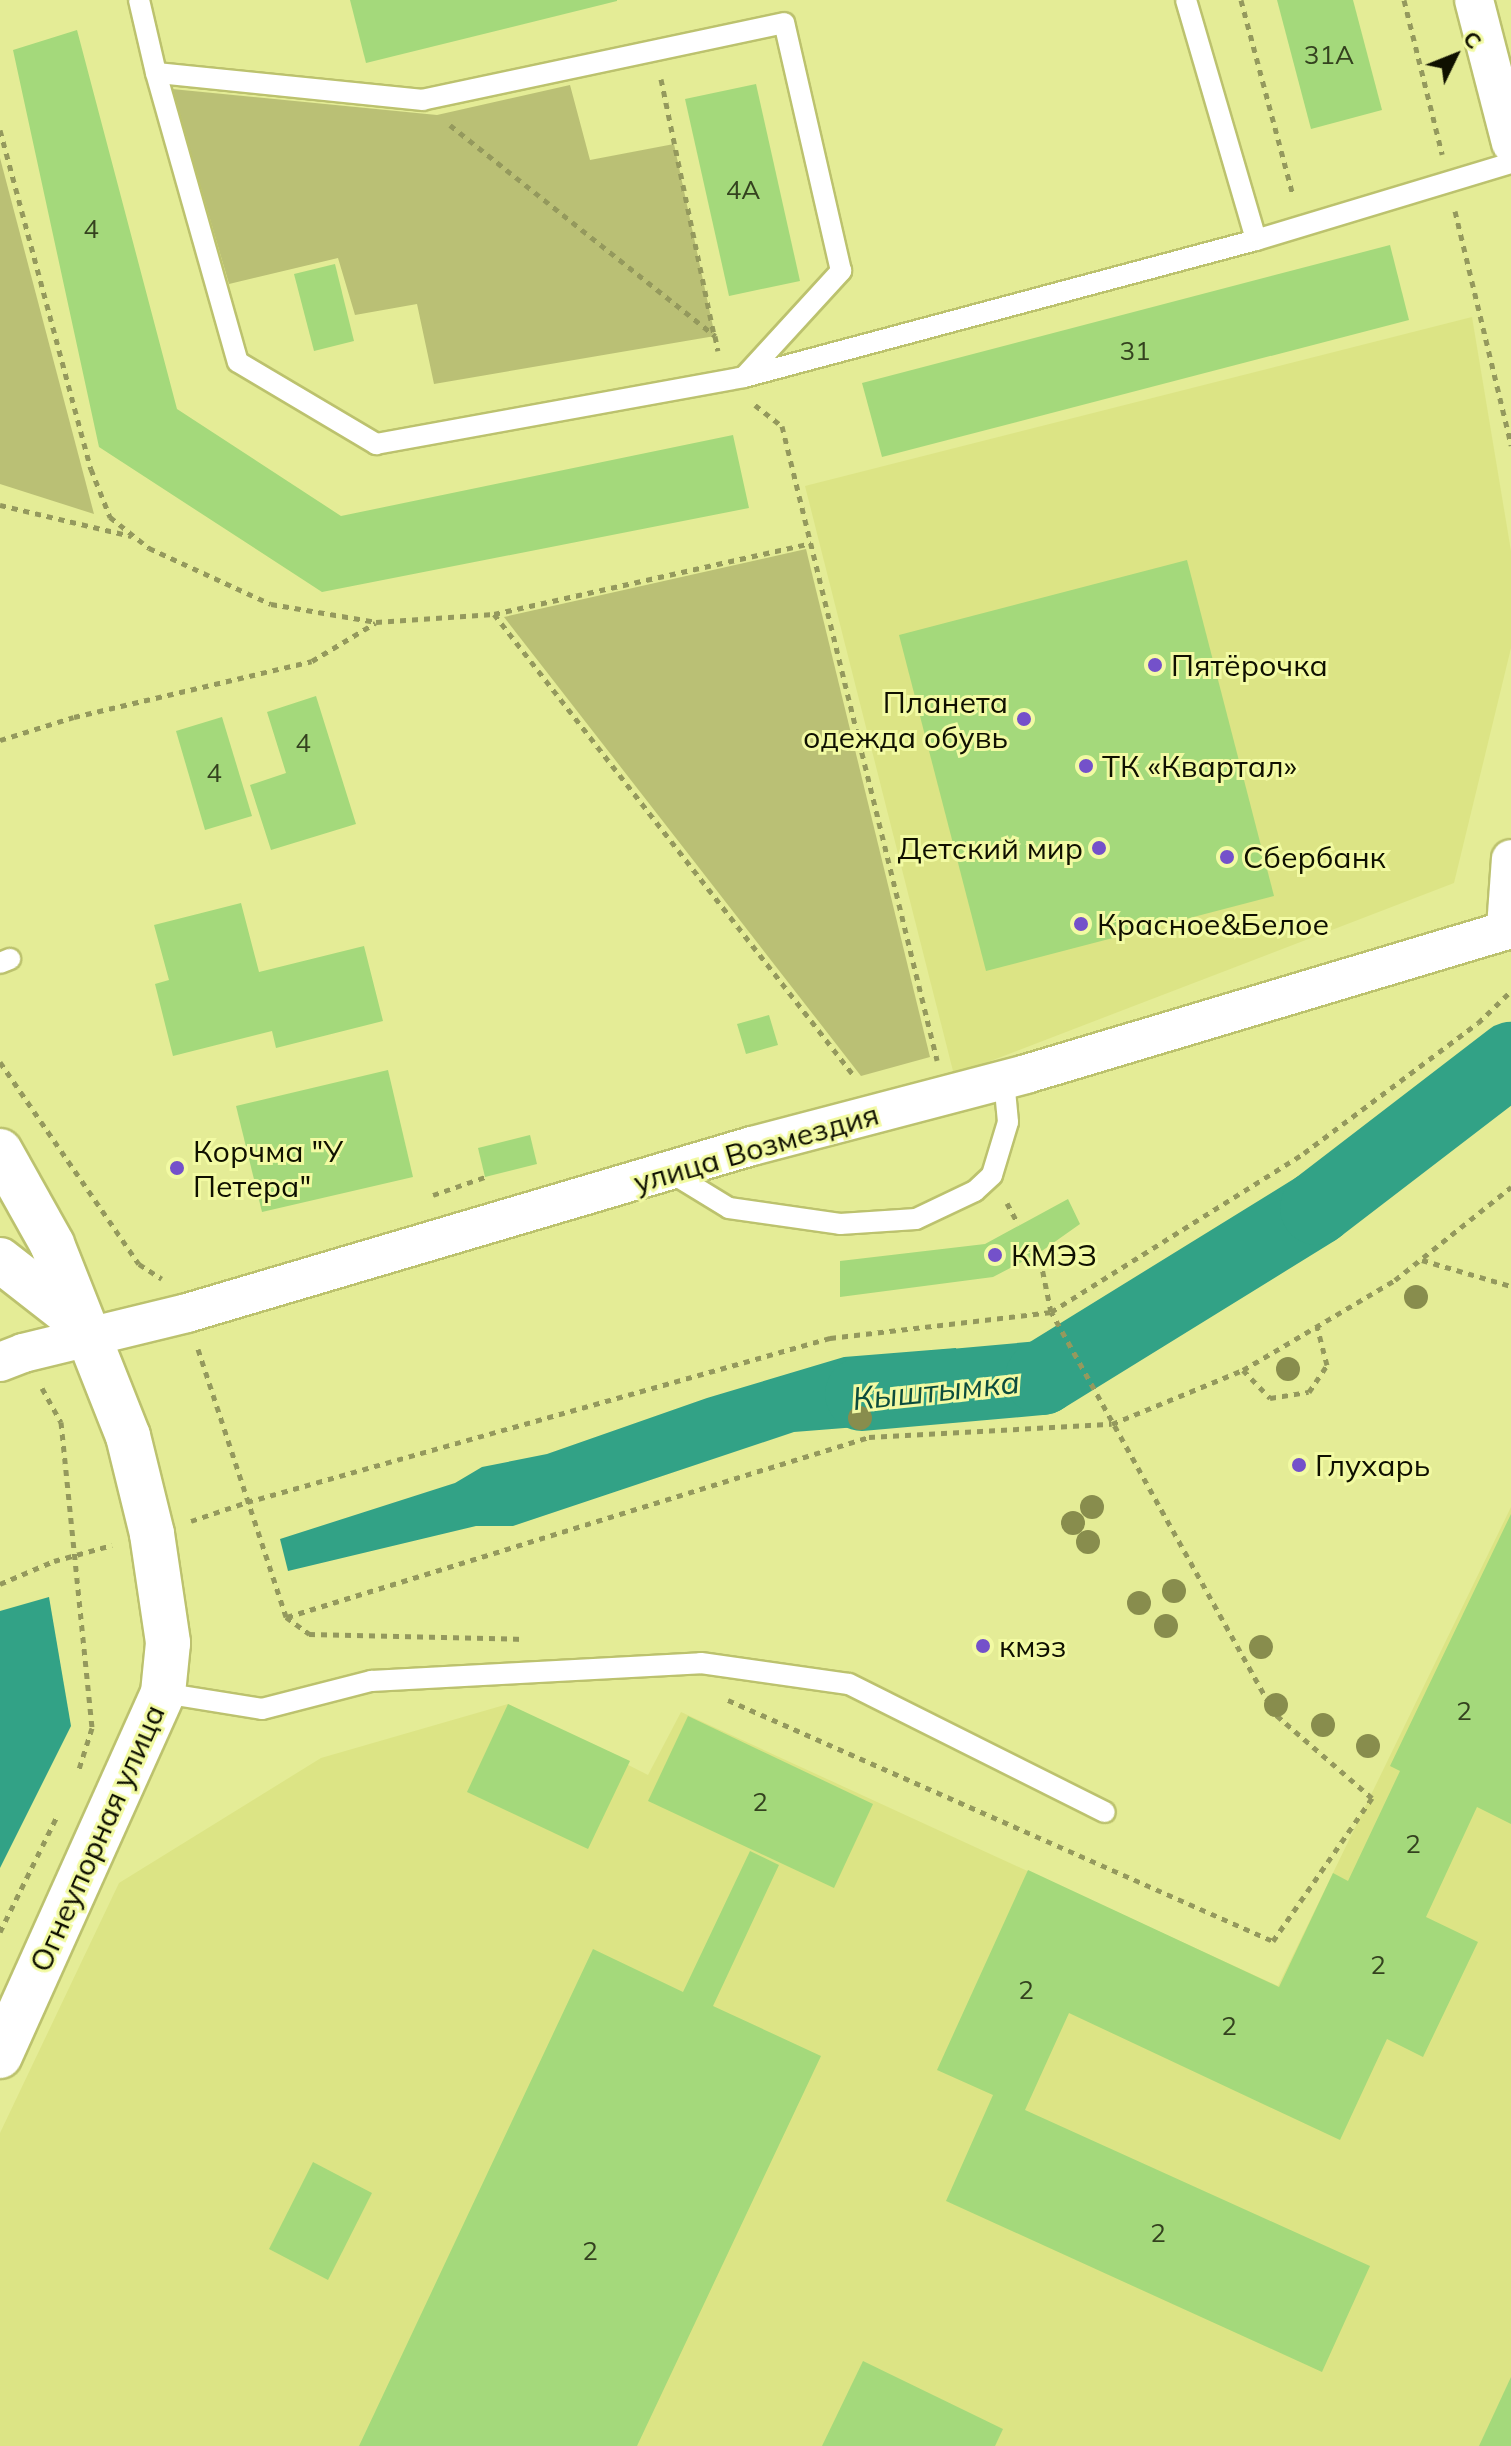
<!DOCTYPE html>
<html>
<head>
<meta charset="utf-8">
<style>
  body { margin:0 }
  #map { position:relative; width:1511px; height:2446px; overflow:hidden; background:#e4ec96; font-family:Mulish,sans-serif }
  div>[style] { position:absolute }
  .built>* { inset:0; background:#dce485 }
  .green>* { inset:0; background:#bac075 }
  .water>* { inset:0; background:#32a286 }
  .river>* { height:74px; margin:-37px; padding:0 37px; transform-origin:37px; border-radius:37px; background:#32a286 }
  .building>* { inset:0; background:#a4d97b }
  .path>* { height:5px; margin-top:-2.5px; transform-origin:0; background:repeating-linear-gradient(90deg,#94995d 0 6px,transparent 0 12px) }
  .roads { filter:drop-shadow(2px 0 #bcc26e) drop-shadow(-2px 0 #bcc26e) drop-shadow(0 2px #bcc26e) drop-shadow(0 -2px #bcc26e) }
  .lane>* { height:20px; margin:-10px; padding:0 10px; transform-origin:10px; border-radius:10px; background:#fff }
  .street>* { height:38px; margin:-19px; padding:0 19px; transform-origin:19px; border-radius:19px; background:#fff }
  .secondary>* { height:44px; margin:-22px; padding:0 22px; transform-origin:22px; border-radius:22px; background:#fff }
  .trees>* { width:24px; height:24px; margin:-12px; border-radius:50%; background:#888d4d }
  .dots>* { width:22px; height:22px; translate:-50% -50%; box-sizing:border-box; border:4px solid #f2faa3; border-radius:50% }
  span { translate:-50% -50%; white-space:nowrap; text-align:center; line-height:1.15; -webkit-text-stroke:6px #f2faa3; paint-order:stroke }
  .number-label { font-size:26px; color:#34421f }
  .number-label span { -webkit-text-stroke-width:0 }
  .poi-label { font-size:30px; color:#0f1000 }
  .left { translate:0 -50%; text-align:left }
  .right { translate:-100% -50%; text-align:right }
  .street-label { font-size:30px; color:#0f1000 }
  .water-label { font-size:32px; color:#0c4c3d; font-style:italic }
  .north { position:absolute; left:1415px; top:16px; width:80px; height:80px; -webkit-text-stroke:6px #f2faa3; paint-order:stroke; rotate:47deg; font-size:22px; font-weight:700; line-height:32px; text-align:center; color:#0f1000 }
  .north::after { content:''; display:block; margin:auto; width:28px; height:36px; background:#0f1000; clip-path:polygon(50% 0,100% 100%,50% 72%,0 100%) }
</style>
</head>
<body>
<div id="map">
  <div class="built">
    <i style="clip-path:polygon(1472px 317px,1511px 551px,1511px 648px,1454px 883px,954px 1075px,805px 486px)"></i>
    <i style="clip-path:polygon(1511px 1507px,1511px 2446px,0 2446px,0 2133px,119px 1883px,321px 1758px,508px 1704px,648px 1775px,681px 1712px,1278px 1986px)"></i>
  </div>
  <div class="green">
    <i style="clip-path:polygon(570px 85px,590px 160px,674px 144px,715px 336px,434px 384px,417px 304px,355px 315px,338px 258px,229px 284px,172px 89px,437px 115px)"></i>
    <i style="clip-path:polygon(0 158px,94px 514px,0 484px)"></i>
    <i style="clip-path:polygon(806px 549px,930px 1057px,861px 1076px,504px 617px)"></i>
  </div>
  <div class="water">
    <i style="clip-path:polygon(956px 1348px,967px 1411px,933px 1421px,794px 1432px,513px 1526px,476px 1526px,288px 1571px,280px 1539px,455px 1483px,482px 1467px,547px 1454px,707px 1398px,844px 1357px)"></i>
    <i style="clip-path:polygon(49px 1597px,71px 1726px,0 1868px,0 1611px)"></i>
  </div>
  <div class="river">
    <i style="left:862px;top:1394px;width:181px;rotate:-5.1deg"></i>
    <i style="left:1042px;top:1378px;width:323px;rotate:-31.7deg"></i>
    <i style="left:1317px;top:1208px;width:245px;rotate:-37.5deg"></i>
  </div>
  <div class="building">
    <i style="clip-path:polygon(350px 0,617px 0,617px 1px,366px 63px)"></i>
    <i style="clip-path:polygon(1277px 0,1353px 0,1382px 110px,1311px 129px)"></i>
    <i style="clip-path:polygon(77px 30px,177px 409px,341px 516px,733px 435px,749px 508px,322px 592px,99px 447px,13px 50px)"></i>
    <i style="clip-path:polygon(756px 84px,800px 281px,729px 296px,685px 99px)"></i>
    <i style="clip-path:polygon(1390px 245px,1409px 320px,882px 457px,862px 383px)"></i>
    <i style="clip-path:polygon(335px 264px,354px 341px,314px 351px,294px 274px)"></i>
    <i style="clip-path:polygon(1187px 560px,1274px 896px,986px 971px,899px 635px)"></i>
    <i style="clip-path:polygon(316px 696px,356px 824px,271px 850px,250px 785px,286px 773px,267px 712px)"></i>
    <i style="clip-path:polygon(222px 717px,252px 816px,205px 830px,176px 731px)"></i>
    <i style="clip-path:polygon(241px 903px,259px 972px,364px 946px,383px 1021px,276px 1048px,272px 1031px,173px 1056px,155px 984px,169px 980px,154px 925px)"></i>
    <i style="clip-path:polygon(769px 1015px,778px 1045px,746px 1054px,737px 1024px)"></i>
    <i style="clip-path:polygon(388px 1070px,413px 1177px,262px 1212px,236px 1106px)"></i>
    <i style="clip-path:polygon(530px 1135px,537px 1164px,485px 1177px,478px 1148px)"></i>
    <i style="clip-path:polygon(1068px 1199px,1080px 1224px,1039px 1253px,993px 1277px,840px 1297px,840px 1261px,985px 1244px)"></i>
    <i style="clip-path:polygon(1511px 1514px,1511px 1824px,1477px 1807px,1426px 1917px,1478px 1942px,1423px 2057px,1387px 2039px,1340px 2140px,1069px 2013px,1025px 2110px,1370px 2266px,1322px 2372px,946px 2201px,993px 2095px,937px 2070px,1028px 1870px,1279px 1987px,1333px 1873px,1348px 1881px,1400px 1771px,1390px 1766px)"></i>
    <i style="clip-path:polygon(508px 1704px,630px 1761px,588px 1849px,467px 1792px)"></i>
    <i style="clip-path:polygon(688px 1716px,873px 1804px,834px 1888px,648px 1801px)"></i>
    <i style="clip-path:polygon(750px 1851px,779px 1865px,713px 2006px,821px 2056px,637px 2446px,359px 2446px,593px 1949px,683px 1992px)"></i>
    <i style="clip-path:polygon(313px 2162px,372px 2193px,328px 2280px,269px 2249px)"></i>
    <i style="clip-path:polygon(863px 2361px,1003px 2429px,995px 2446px,822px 2446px)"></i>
    <i style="clip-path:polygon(1511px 2377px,1511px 2446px,1479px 2446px)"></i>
  </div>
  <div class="path">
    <i style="left:1241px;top:0;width:203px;rotate:75.1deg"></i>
    <i style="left:1404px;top:0;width:159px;rotate:76.1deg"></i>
    <i style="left:661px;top:79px;width:262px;rotate:78.3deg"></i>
    <i style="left:450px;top:125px;width:339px;rotate:38.5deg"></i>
    <i style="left:715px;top:336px;width:15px;rotate:79deg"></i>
    <i style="left:0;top:130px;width:351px;rotate:75deg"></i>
    <i style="left:91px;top:469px;width:52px;rotate:68.4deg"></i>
    <i style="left:110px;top:517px;width:50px;rotate:38.5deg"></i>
    <i style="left:149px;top:548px;width:134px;rotate:24.7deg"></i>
    <i style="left:271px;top:604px;width:107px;rotate:9.7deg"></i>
    <i style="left:376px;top:622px;width:118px;rotate:-3.9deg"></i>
    <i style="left:494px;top:614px;width:587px;rotate:52.06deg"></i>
    <i style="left:1455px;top:211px;width:241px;rotate:76.5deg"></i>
    <i style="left:755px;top:405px;width:34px;rotate:38deg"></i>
    <i style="left:782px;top:426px;width:653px;rotate:76.26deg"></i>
    <i style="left:0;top:505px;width:135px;rotate:13.3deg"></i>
    <i style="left:494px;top:614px;width:325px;rotate:-12.6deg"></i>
    <i style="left:0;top:740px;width:77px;rotate:-17.3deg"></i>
    <i style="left:74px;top:717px;width:244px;rotate:-13.2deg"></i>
    <i style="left:312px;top:661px;width:74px;rotate:-31.1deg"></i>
    <i style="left:0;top:1062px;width:245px;rotate:55.5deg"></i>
    <i style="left:139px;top:1264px;width:27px;rotate:33deg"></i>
    <i style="left:433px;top:1195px;width:55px;rotate:-19.1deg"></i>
    <i style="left:1007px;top:1203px;width:24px;rotate:62deg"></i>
    <i style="left:1422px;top:1260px;width:93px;rotate:16.3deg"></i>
    <i style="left:198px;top:1349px;width:282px;rotate:71.8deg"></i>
    <i style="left:286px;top:1617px;width:29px;rotate:36deg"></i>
    <i style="left:309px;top:1634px;width:216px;rotate:1.3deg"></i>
    <i style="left:1243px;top:1370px;width:39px;rotate:46deg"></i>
    <i style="left:1270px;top:1398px;width:39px;rotate:-9deg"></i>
    <i style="left:1309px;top:1392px;width:32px;rotate:-56deg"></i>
    <i style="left:1327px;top:1365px;width:40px;rotate:-104.4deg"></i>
    <i style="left:42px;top:1388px;width:39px;rotate:61deg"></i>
    <i style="left:61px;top:1422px;width:308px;rotate:84.2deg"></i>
    <i style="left:92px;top:1728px;width:43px;rotate:107.6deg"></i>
    <i style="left:191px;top:1521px;width:59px;rotate:-18.7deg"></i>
    <i style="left:247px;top:1502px;width:606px;rotate:-15.71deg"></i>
    <i style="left:830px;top:1338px;width:223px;rotate:-6.7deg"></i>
    <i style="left:1051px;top:1312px;width:299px;rotate:-32.1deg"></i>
    <i style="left:1304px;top:1153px;width:217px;rotate:-36.8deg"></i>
    <i style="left:1478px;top:1023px;width:46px;rotate:-44.1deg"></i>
    <i style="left:0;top:1584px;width:59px;rotate:-23.1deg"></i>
    <i style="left:54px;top:1561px;width:60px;rotate:-15.4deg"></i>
    <i style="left:287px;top:1617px;width:609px;rotate:-17.19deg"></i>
    <i style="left:869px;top:1437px;width:243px;rotate:-3.1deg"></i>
    <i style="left:1112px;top:1424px;width:142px;rotate:-22.4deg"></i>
    <i style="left:1243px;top:1370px;width:177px;rotate:-30.6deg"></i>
    <i style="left:1395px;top:1280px;width:149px;rotate:-38.7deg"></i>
    <i style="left:728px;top:1700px;width:596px;rotate:23.86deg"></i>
    <i style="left:1273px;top:1941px;width:174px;rotate:-55.3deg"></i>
    <i style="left:1372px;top:1798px;width:128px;rotate:-139.1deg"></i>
    <i style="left:1275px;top:1714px;width:460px;rotate:-119.1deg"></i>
    <i style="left:1051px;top:1312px;width:60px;rotate:-101.5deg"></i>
    <i style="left:0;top:1932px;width:127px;rotate:-63.8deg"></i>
  </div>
  <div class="roads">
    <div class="lane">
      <i style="left:139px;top:0;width:75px;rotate:76.9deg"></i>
      <i style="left:156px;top:73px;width:300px;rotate:74.2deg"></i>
      <i style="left:238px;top:362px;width:161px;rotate:30.7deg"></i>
      <i style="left:376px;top:444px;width:374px;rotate:-10.3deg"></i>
      <i style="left:744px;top:377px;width:144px;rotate:-47.5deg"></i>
      <i style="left:841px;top:271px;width:254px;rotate:-102.9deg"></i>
      <i style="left:784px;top:23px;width:369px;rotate:168deg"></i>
      <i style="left:423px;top:100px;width:268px;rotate:-174.2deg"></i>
      <i style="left:1186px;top:0;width:250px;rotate:73.7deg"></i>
      <i style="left:744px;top:377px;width:530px;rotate:-14.98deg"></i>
      <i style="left:1256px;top:240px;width:266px;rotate:-16.8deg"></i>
      <i style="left:0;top:963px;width:11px;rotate:-22deg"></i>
      <i style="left:670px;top:1172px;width:69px;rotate:31.4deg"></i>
      <i style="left:729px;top:1208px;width:112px;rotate:8.2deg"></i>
      <i style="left:840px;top:1224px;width:76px;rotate:-3.8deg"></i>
      <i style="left:916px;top:1219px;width:65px;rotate:-25.4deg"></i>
      <i style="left:975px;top:1191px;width:23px;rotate:-43deg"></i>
      <i style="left:992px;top:1175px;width:55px;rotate:-73.2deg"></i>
      <i style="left:1008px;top:1122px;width:42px;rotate:-95.4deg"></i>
      <i style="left:163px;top:1693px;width:100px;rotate:9.2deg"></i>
      <i style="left:262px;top:1709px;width:113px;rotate:-14.4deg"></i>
      <i style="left:371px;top:1681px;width:330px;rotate:-3.1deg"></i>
      <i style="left:701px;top:1663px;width:149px;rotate:8.1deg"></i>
      <i style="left:849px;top:1684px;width:286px;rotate:26.6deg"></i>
    </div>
    <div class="street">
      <i style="left:1474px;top:0;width:148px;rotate:75.5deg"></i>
      <i style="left:1506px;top:928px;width:69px;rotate:-85.9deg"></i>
      <i style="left:0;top:1362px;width:25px;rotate:-21deg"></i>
      <i style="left:23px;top:1353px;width:169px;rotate:-13.7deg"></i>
      <i style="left:187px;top:1313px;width:589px;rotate:-16.47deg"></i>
      <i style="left:752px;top:1146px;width:283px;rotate:-14.7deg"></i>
      <i style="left:1026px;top:1074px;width:506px;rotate:-16.65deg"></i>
    </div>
    <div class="secondary">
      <i style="left:0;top:1151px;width:107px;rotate:60.8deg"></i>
      <i style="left:52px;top:1244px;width:206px;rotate:68.4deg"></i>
      <i style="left:128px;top:1436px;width:101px;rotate:76.2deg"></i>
      <i style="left:152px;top:1534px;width:110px;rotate:81.6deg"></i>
      <i style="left:168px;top:1643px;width:50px;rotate:95.7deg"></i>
      <i style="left:163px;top:1693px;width:398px;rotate:114.2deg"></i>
      <i style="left:0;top:1260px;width:103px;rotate:37.9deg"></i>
    </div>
  </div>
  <div class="trees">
    <i style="left:1416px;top:1297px"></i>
    <i style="left:1288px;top:1369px"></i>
    <i style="left:860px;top:1418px"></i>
    <i style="left:1092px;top:1507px"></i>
    <i style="left:1073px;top:1523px"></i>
    <i style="left:1088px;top:1542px"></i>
    <i style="left:1174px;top:1591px"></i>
    <i style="left:1139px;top:1603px"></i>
    <i style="left:1166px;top:1626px"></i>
    <i style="left:1261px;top:1647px"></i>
    <i style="left:1276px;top:1705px"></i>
    <i style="left:1323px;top:1725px"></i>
    <i style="left:1368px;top:1746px"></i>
  </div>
  <div class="dots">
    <i style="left:1155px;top:665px;background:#7451ca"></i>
    <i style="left:1024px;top:719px;background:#7451ca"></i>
    <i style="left:1086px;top:766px;background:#7451ca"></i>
    <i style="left:1099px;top:848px;background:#7451ca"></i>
    <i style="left:1227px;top:857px;background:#7451ca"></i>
    <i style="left:1081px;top:924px;background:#7451ca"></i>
    <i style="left:177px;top:1168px;background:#7451ca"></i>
    <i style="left:995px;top:1255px;background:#7451ca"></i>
    <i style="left:1299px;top:1465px;background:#7451ca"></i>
    <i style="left:983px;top:1646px;background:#7451ca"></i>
  </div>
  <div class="number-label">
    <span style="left:1329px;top:55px">31А</span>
    <span style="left:743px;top:190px">4А</span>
    <span style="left:91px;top:229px">4</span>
    <span style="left:1135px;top:351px">31</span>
    <span style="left:303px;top:743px">4</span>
    <span style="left:214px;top:773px">4</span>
    <span style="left:1464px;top:1711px">2</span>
    <span style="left:760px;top:1802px">2</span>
    <span style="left:1413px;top:1844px">2</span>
    <span style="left:1378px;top:1965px">2</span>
    <span style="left:1026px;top:1990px">2</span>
    <span style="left:1229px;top:2026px">2</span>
    <span style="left:1158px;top:2233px">2</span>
    <span style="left:590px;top:2251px">2</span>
  </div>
  <div class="poi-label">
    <span class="left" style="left:1171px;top:665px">Пятёрочка</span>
    <span class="right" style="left:1008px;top:719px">Планета<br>одежда обувь</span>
    <span class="left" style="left:1102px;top:766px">ТК «Квартал»</span>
    <span class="right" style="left:1083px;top:848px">Детский мир</span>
    <span class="left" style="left:1243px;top:857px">Сбербанк</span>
    <span class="left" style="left:1097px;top:924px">Красное&amp;Белое</span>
    <span class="left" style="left:193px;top:1168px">Корчма "У<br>Петера"</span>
    <span class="left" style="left:1011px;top:1255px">КМЭЗ</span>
    <span class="left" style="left:1315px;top:1465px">Глухарь</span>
    <span class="left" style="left:999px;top:1646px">кмэз</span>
  </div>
  <div class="street-label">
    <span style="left:756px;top:1148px;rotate:-16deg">улица Возмездия</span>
    <span style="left:97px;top:1838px;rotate:-66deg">Огнеупорная улица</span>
  </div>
  <div class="water-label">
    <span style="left:936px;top:1390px;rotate:-6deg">Кыштымка</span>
  </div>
  <div class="north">С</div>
</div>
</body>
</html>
